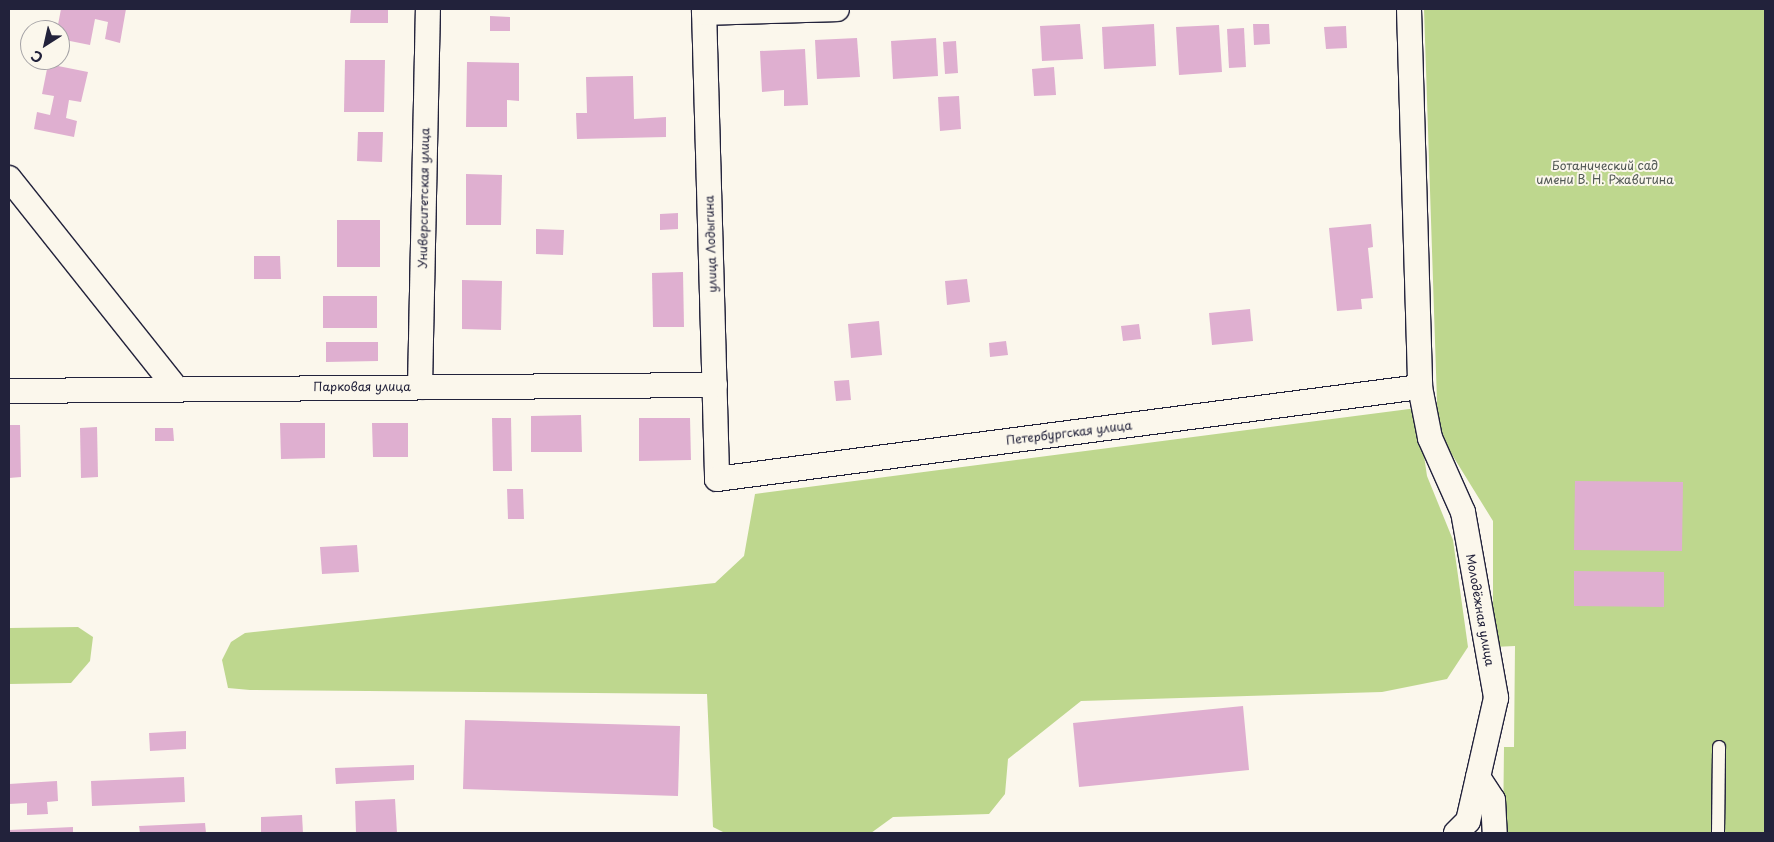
<!DOCTYPE html>
<html>
<head>
<meta charset="utf-8">
<style>
  body { margin:0 }
  #map { position:relative; width:1774px; height:842px; overflow:hidden; background:#fbf7ec; font-family:"Playpen Sans",sans-serif }
  div>[style] { position:absolute }
  .green>* { inset:0; background:#bed78e }
  .building>* { inset:0; background:#dfafd0 }
  .roads { filter:drop-shadow(1px 0 #22223b) drop-shadow(-1px 0 #22223b) drop-shadow(0 1px #22223b) drop-shadow(0 -1px #22223b) }
  .lane>* { height:12px; margin:-6px; padding:0 6px; transform-origin:6px; border-radius:6px; background:#fbf7ec }
  .street>* { height:24px; margin:-12px; padding:0 12px; transform-origin:12px; border-radius:12px; background:#fbf7ec }
  span { translate:-50% -50%; white-space:nowrap; text-align:center; line-height:1.15; -webkit-text-stroke:4px #fbf7ec; paint-order:stroke }
  .park-label { font-size:12px; color:#515854 }
  .street-label { font-size:12px; color:#22223b }
  .frame { position:absolute; inset:0; border:10px solid #22223b; pointer-events:none }
  .north { position:absolute; left:20px; top:20px; width:50px; height:50px; box-sizing:border-box; background:#fbf7ec; border:1px solid #a4a2a5; border-radius:50%; rotate:215deg; font-size:14px; font-weight:700; line-height:20px; text-align:center; color:#22223b }
  .north::after { content:''; display:block; margin:auto; width:18px; height:22px; background:#22223b; clip-path:polygon(50% 0,100% 100%,50% 72%,0 100%) }
</style>
</head>
<body>
<div id="map">
  <div class="green">
    <i style="clip-path:polygon(1424px 9px,1765px 9px,1765px 833px,1503px 833px,1504px 747px,1514px 747px,1515px 646px,1493px 647px,1493px 521px,1438px 432px)"></i>
    <i style="clip-path:polygon(1417px 408px,1427px 476px,1453px 540px,1468px 647px,1447px 679px,1382px 692px,1081px 701px,1008px 759px,1005px 794px,989px 814px,893px 817px,871px 833px,725px 833px,713px 827px,707px 694px,250px 690px,228px 688px,222px 660px,231px 642px,245px 633px,715px 583px,744px 556px,755px 494px)"></i>
    <i style="clip-path:polygon(78px 627px,93px 637px,90px 661px,71px 683px,9px 684px,9px 628px)"></i>
  </div>
  <div class="building">
    <i style="clip-path:polygon(61px 9px,126px 9px,120px 43px,105px 39px,108px 22px,95px 19px,90px 45px,60px 39px,60px 30px,57px 30px)"></i>
    <i style="clip-path:polygon(351px 9px,388px 9px,388px 23px,350px 23px)"></i>
    <i style="clip-path:polygon(490px 16px,510px 17px,510px 31px,490px 31px)"></i>
    <i style="clip-path:polygon(1080px 24px,1083px 59px,1042px 61px,1040px 26px)"></i>
    <i style="clip-path:polygon(1154px 24px,1156px 66px,1104px 69px,1102px 27px)"></i>
    <i style="clip-path:polygon(1253px 24px,1269px 24px,1270px 44px,1254px 45px)"></i>
    <i style="clip-path:polygon(1219px 25px,1222px 72px,1179px 75px,1176px 27px)"></i>
    <i style="clip-path:polygon(1346px 26px,1347px 48px,1326px 49px,1324px 27px)"></i>
    <i style="clip-path:polygon(1244px 28px,1246px 67px,1229px 68px,1227px 29px)"></i>
    <i style="clip-path:polygon(857px 38px,860px 77px,817px 79px,815px 40px)"></i>
    <i style="clip-path:polygon(936px 38px,938px 76px,893px 79px,891px 41px)"></i>
    <i style="clip-path:polygon(956px 41px,958px 73px,945px 74px,943px 42px)"></i>
    <i style="clip-path:polygon(805px 49px,808px 105px,784px 106px,784px 90px,762px 92px,760px 51px)"></i>
    <i style="clip-path:polygon(345px 60px,385px 60px,384px 112px,344px 112px)"></i>
    <i style="clip-path:polygon(467px 62px,519px 63px,519px 101px,507px 100px,507px 127px,466px 127px)"></i>
    <i style="clip-path:polygon(48px 64px,88px 72px,81px 102px,69px 100px,66px 118px,77px 121px,74px 137px,34px 129px,37px 112px,50px 115px,54px 96px,42px 94px)"></i>
    <i style="clip-path:polygon(1054px 67px,1056px 95px,1034px 96px,1032px 69px)"></i>
    <i style="clip-path:polygon(633px 76px,634px 119px,666px 117px,666px 137px,577px 139px,576px 113px,587px 113px,586px 77px)"></i>
    <i style="clip-path:polygon(959px 96px,961px 129px,940px 131px,938px 97px)"></i>
    <i style="clip-path:polygon(358px 132px,383px 132px,382px 162px,357px 161px)"></i>
    <i style="clip-path:polygon(466px 174px,502px 175px,501px 225px,466px 225px)"></i>
    <i style="clip-path:polygon(678px 213px,678px 229px,660px 230px,660px 214px)"></i>
    <i style="clip-path:polygon(337px 220px,380px 220px,380px 267px,337px 267px)"></i>
    <i style="clip-path:polygon(1371px 224px,1373px 247px,1368px 248px,1373px 298px,1361px 299px,1362px 309px,1337px 311px,1329px 228px)"></i>
    <i style="clip-path:polygon(536px 229px,564px 230px,563px 255px,536px 254px)"></i>
    <i style="clip-path:polygon(254px 256px,280px 256px,281px 279px,254px 279px)"></i>
    <i style="clip-path:polygon(683px 272px,684px 327px,653px 327px,652px 273px)"></i>
    <i style="clip-path:polygon(967px 279px,970px 302px,947px 305px,945px 281px)"></i>
    <i style="clip-path:polygon(462px 280px,502px 281px,501px 330px,462px 329px)"></i>
    <i style="clip-path:polygon(323px 296px,377px 296px,377px 328px,323px 328px)"></i>
    <i style="clip-path:polygon(1250px 309px,1253px 341px,1212px 345px,1209px 313px)"></i>
    <i style="clip-path:polygon(879px 321px,882px 355px,851px 358px,848px 324px)"></i>
    <i style="clip-path:polygon(1139px 324px,1141px 339px,1123px 341px,1121px 326px)"></i>
    <i style="clip-path:polygon(1006px 341px,1008px 355px,990px 357px,989px 343px)"></i>
    <i style="clip-path:polygon(326px 342px,378px 342px,378px 361px,326px 362px)"></i>
    <i style="clip-path:polygon(849px 380px,851px 400px,836px 401px,834px 381px)"></i>
    <i style="clip-path:polygon(581px 415px,582px 452px,531px 452px,531px 416px)"></i>
    <i style="clip-path:polygon(492px 418px,511px 418px,512px 471px,493px 471px)"></i>
    <i style="clip-path:polygon(639px 418px,690px 418px,691px 460px,639px 461px)"></i>
    <i style="clip-path:polygon(280px 423px,325px 423px,325px 458px,281px 459px)"></i>
    <i style="clip-path:polygon(372px 423px,408px 423px,408px 457px,373px 457px)"></i>
    <i style="clip-path:polygon(9px 425px,20px 425px,21px 477px,9px 478px)"></i>
    <i style="clip-path:polygon(97px 427px,98px 477px,81px 478px,80px 428px)"></i>
    <i style="clip-path:polygon(155px 428px,173px 428px,174px 441px,155px 441px)"></i>
    <i style="clip-path:polygon(1575px 481px,1683px 482px,1682px 551px,1574px 550px)"></i>
    <i style="clip-path:polygon(507px 489px,523px 489px,524px 519px,508px 519px)"></i>
    <i style="clip-path:polygon(357px 545px,359px 572px,322px 574px,320px 547px)"></i>
    <i style="clip-path:polygon(1574px 571px,1664px 572px,1664px 607px,1574px 606px)"></i>
    <i style="clip-path:polygon(1243px 706px,1249px 770px,1079px 787px,1073px 723px)"></i>
    <i style="clip-path:polygon(465px 720px,680px 726px,678px 796px,463px 789px)"></i>
    <i style="clip-path:polygon(186px 731px,186px 749px,150px 751px,149px 733px)"></i>
    <i style="clip-path:polygon(414px 765px,414px 780px,336px 784px,335px 768px)"></i>
    <i style="clip-path:polygon(184px 777px,185px 802px,92px 806px,91px 781px)"></i>
    <i style="clip-path:polygon(57px 781px,58px 801px,47px 802px,48px 814px,27px 815px,27px 803px,9px 804px,9px 784px)"></i>
    <i style="clip-path:polygon(395px 799px,397px 833px,356px 833px,355px 801px)"></i>
    <i style="clip-path:polygon(302px 815px,303px 833px,261px 833px,261px 817px)"></i>
    <i style="clip-path:polygon(205px 823px,206px 833px,140px 833px,139px 826px)"></i>
    <i style="clip-path:polygon(73px 827px,73px 833px,9px 833px,9px 830px)"></i>
  </div>
  <div class="roads">
    <div class="lane">
      <i style="left:1718px;top:833px;width:86px;rotate:-89.3deg"></i>
    </div>
    <div class="street">
      <i style="left:704px;top:9px;width:470px;rotate:88.4deg"></i>
      <i style="left:717px;top:479px;width:709px;rotate:-7.46deg"></i>
      <i style="left:1409px;top:9px;width:378px;rotate:88.3deg"></i>
      <i style="left:1420px;top:387px;width:52px;rotate:78.9deg"></i>
      <i style="left:1430px;top:438px;width:81px;rotate:66deg"></i>
      <i style="left:1463px;top:512px;width:189px;rotate:79.9deg"></i>
      <i style="left:1496px;top:698px;width:126px;rotate:102.8deg"></i>
      <i style="left:1468px;top:821px;width:17px;rotate:135deg"></i>
      <i style="left:704px;top:13px;width:133px;rotate:-1.7deg"></i>
      <i style="left:9px;top:178px;width:270px;rotate:51.5deg"></i>
      <i style="left:420px;top:387px;width:378px;rotate:-88.8deg"></i>
      <i style="left:9px;top:391px;width:706px;rotate:-0.49deg"></i>
      <i style="left:1478px;top:777px;width:27px;rotate:57deg"></i>
      <i style="left:1493px;top:800px;width:33px;rotate:87deg"></i>
    </div>
  </div>
  <div class="park-label">
    <span style="left:1605px;top:173px">Ботанический сад<br>имени В. Н. Ржавитина</span>
  </div>
  <div class="street-label">
    <span style="left:424px;top:198px;rotate:-89deg">Университетская улица</span>
    <span style="left:711px;top:244px;rotate:-92deg">улица Лодыгина</span>
    <span style="left:362px;top:387px">Парковая улица</span>
    <span style="left:1069px;top:433px;rotate:-7deg">Петербургская улица</span>
    <span style="left:1480px;top:610px;rotate:80deg">Молодёжная улица</span>
  </div>
  <div class="frame"></div>
  <div class="north">С</div>
</div>
</body>
</html>
